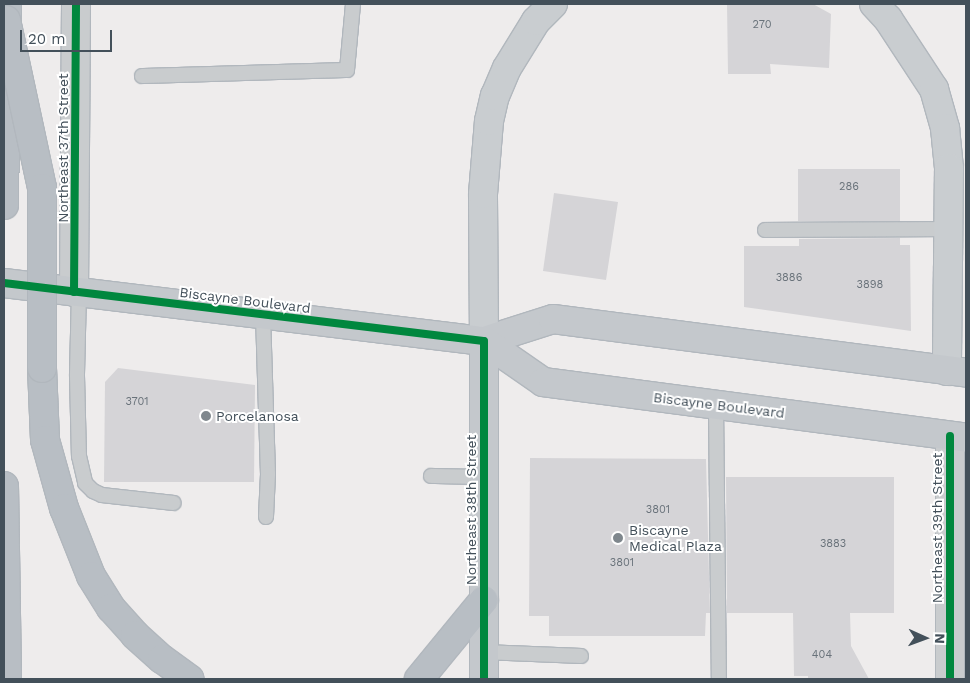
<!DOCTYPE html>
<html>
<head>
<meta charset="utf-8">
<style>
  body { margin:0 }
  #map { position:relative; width:970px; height:683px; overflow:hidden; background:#eeecec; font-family:"Work Sans",sans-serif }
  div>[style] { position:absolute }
  .building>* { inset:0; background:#d5d4d7 }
  .roads { filter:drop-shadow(1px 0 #b1b7bd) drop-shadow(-1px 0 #b1b7bd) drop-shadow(0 1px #b1b7bd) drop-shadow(0 -1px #b1b7bd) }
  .service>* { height:14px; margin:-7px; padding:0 7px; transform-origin:7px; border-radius:7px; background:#c9ccce }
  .minor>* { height:28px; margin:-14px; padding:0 14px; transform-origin:14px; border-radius:14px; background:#c9ccce }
  .secondary>* { height:28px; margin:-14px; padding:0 14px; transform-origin:14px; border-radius:14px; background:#c9cdd0 }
  .primary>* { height:28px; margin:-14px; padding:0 14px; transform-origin:14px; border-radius:14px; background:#c4c8cc }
  .motorway>* { height:28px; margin:-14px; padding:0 14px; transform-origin:14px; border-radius:14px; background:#b8bec4 }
  .bridges { filter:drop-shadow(1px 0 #b1b7bd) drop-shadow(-1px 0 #b1b7bd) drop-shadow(0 1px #b1b7bd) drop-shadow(0 -1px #b1b7bd) }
  .motorway-bridge>* { height:28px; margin:-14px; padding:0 14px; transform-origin:14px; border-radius:14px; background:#b8bec4 }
  .cycleway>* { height:8px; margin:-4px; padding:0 4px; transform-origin:4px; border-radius:4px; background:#00873e }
  .dots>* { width:14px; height:14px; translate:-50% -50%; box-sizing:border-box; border:2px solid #fff; border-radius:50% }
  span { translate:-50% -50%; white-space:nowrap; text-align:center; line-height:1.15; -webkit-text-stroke:4px #fff; paint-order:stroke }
  .number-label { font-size:11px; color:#69727a }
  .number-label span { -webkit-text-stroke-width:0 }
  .street-label { font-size:14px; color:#43505a }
  .poi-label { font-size:14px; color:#43505a }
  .left { translate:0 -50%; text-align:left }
  .frame { position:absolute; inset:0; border:5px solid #43505a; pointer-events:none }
  .north { position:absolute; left:900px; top:613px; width:50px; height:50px; -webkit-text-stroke:4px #fff; paint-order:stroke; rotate:92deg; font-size:14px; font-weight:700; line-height:20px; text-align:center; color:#43505a }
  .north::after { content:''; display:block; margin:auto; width:18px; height:22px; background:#43505a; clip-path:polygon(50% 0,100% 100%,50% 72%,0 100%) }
  .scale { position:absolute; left:20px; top:30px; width:92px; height:22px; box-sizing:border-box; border:2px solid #43505a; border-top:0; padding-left:6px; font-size:15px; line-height:18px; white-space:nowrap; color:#43505a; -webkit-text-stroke:4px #fff; paint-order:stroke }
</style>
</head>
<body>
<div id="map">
  <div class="building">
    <i style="clip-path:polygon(727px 4px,813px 4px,831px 14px,829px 68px,770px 64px,771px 74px,728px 74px)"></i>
    <i style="clip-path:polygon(798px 169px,900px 169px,900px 221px,798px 221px)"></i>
    <i style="clip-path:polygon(554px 193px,618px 202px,606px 280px,543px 271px)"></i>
    <i style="clip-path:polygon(900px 238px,900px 245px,910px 245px,911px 331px,744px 307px,744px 246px,799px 246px,799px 239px)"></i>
    <i style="clip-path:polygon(118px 368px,255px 385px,254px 482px,104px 482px,105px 382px)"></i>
    <i style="clip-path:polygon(530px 458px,706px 459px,710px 613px,706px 613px,705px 636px,549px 636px,549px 616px,529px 616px)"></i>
    <i style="clip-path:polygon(726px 477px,894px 477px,894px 613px,850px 613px,851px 646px,869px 679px,808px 679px,808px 676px,794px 676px,793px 613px,727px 613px)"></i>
  </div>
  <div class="roads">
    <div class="service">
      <i style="left:142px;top:76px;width:205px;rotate:-1.7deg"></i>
      <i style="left:347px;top:70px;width:66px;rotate:-84.8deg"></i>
      <i style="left:765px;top:230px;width:184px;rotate:-0.3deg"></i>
      <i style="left:79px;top:292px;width:84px;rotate:91.4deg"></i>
      <i style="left:77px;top:376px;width:80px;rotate:88.6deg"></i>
      <i style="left:79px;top:456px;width:28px;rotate:77deg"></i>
      <i style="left:85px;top:483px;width:11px;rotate:45deg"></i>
      <i style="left:93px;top:491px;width:10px;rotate:24deg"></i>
      <i style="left:102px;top:495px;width:72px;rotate:6.3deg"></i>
      <i style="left:263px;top:315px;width:159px;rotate:88.2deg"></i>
      <i style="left:268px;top:474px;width:43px;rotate:92.7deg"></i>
      <i style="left:716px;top:405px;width:274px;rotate:89.4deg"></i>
      <i style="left:431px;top:476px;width:53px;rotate:1.1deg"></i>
      <i style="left:484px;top:652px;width:97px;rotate:2.4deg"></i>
    </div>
    <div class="minor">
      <i style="left:74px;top:292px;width:288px;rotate:-89.6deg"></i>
      <i style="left:950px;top:436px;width:243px;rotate:90deg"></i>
    </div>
    <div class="secondary">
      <i style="left:874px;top:4px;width:21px;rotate:47deg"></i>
      <i style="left:888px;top:19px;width:84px;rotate:56.7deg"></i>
      <i style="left:934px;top:89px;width:41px;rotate:74.2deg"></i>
      <i style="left:945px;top:128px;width:40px;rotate:84.3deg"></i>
      <i style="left:949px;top:168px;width:203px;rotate:90.6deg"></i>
      <i style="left:484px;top:341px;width:147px;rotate:-90.4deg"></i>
      <i style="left:483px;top:194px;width:73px;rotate:-85.3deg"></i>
      <i style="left:489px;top:121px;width:26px;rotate:-77deg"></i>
      <i style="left:495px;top:96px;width:30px;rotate:-67deg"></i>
      <i style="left:507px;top:68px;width:55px;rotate:-58.3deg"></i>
      <i style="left:536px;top:21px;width:24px;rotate:-45deg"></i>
    </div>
    <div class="primary">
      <i style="left:4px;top:283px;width:483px;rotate:6.9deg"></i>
      <i style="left:484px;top:341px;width:72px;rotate:-17.7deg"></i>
      <i style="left:553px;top:319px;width:417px;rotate:7.4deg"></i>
      <i style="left:484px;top:341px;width:72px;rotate:34.8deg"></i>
      <i style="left:543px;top:382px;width:427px;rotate:7.5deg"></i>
      <i style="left:484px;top:341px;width:338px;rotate:90deg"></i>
    </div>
    <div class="motorway">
      <i style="left:4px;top:205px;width:201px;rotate:-89.1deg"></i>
      <i style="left:42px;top:368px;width:72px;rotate:87.6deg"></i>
      <i style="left:45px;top:440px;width:71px;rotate:74.4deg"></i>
      <i style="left:64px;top:508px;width:73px;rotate:68.3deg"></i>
      <i style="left:91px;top:576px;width:38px;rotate:58deg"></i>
      <i style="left:111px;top:608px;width:36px;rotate:48deg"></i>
      <i style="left:135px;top:635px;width:36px;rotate:42deg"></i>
      <i style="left:162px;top:659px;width:34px;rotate:36deg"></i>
      <i style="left:4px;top:486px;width:193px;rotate:89.1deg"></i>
      <i style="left:419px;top:679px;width:102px;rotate:-50.6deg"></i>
    </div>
  </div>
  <div class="bridges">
    <div class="motorway-bridge">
      <i style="left:6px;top:20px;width:172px;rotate:77.9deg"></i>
      <i style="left:42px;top:188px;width:180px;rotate:90deg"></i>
    </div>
  </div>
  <div class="cycleway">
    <i style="left:4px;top:283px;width:483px;rotate:6.9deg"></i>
    <i style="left:484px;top:341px;width:338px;rotate:90deg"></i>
    <i style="left:74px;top:292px;width:288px;rotate:-89.6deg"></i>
    <i style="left:950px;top:436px;width:243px;rotate:90deg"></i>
  </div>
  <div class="dots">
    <i style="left:206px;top:416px;background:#7f878d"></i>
    <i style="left:618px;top:538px;background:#7f878d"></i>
  </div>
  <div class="number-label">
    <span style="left:762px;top:25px">270</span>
    <span style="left:849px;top:187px">286</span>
    <span style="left:789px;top:278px">3886</span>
    <span style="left:870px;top:285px">3898</span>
    <span style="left:137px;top:402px">3701</span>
    <span style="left:658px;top:510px">3801</span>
    <span style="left:833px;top:544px">3883</span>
    <span style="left:622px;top:563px">3801</span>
    <span style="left:822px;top:655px">404</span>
  </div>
  <div class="street-label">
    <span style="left:63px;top:148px;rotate:-90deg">Northeast 37th Street</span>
    <span style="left:245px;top:300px;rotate:7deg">Biscayne Boulevard</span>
    <span style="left:719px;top:405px;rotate:7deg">Biscayne Boulevard</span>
    <span style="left:471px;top:510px;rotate:-90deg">Northeast 38th Street</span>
    <span style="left:937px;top:528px;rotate:-90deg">Northeast 39th Street</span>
  </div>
  <div class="poi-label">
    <span class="left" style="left:216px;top:416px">Porcelanosa</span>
    <span class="left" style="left:629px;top:538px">Biscayne<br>Medical Plaza</span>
  </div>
  <div class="frame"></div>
  <div class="north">N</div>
  <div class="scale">20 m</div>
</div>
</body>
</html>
